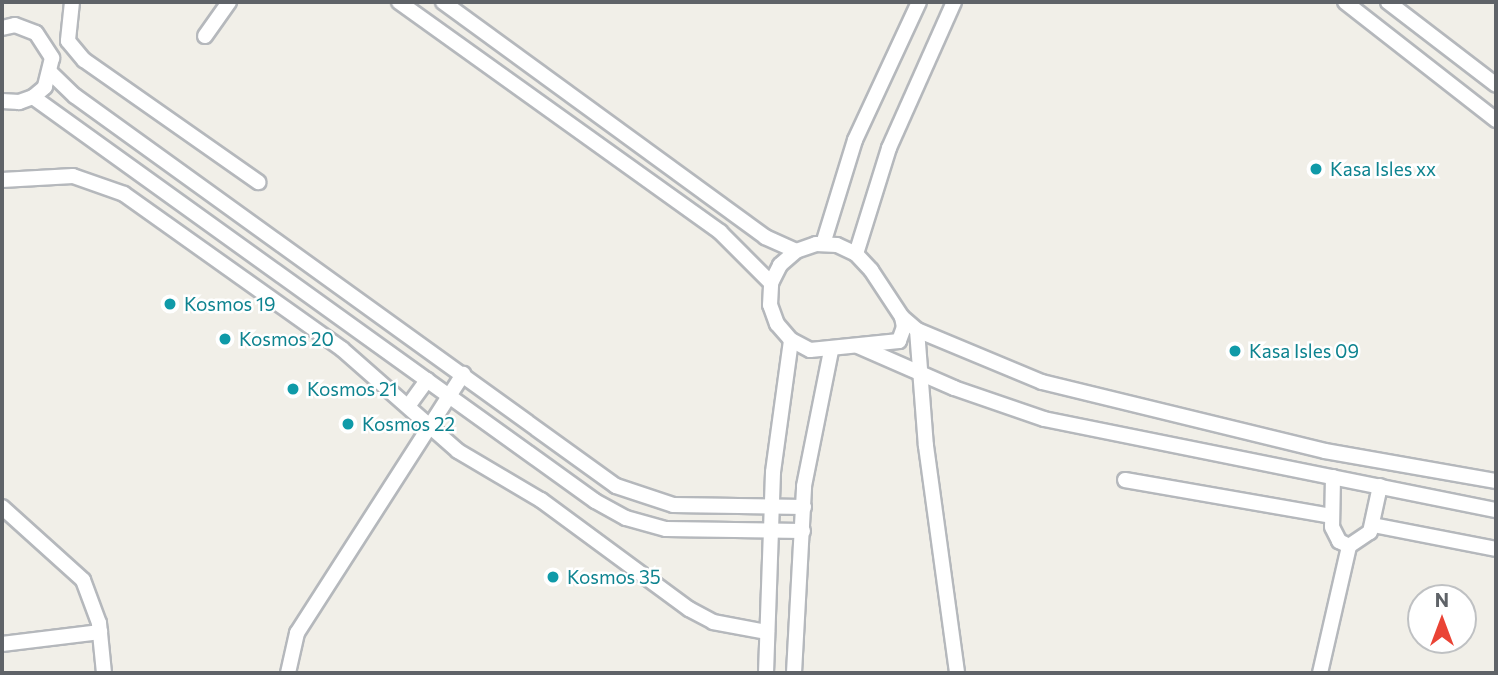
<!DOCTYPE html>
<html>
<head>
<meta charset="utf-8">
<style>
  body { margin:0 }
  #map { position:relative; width:1498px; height:675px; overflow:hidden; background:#f1efe8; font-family:Commissioner,sans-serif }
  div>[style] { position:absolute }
  .roads { filter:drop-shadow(2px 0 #b5b8bc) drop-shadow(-2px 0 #b5b8bc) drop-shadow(0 2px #b5b8bc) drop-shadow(0 -2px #b5b8bc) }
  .street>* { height:14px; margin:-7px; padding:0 7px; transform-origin:7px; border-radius:7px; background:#fff }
  .dots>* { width:19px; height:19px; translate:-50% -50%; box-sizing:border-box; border:4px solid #fff; border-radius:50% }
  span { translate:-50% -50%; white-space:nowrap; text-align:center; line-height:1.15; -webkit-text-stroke:5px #fff; paint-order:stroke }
  .culture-label { font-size:19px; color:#0d838f }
  .left { translate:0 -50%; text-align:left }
  .frame { position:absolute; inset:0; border:4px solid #5f6368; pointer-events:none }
  .north { position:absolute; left:1407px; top:584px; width:70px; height:70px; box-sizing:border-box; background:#fff; border:2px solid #bfc1c3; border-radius:50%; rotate:0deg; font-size:19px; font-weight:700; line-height:28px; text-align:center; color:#5f6368 }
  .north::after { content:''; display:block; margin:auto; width:24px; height:32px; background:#ea4335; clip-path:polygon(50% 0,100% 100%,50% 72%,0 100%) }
</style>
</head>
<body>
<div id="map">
  <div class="roads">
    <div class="street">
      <i style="left:72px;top:2px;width:39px;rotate:96deg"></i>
      <i style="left:68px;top:41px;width:25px;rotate:50deg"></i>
      <i style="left:84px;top:60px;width:213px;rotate:35deg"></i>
      <i style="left:399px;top:2px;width:395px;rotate:35.6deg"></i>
      <i style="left:720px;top:232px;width:72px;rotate:45deg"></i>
      <i style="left:443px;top:2px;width:399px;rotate:36.1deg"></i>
      <i style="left:765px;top:237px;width:34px;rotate:24deg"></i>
      <i style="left:1345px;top:2px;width:192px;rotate:38deg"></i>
      <i style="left:1388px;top:2px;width:136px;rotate:37.5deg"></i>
      <i style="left:2px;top:28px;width:13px;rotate:-13deg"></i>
      <i style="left:15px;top:25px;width:22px;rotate:21deg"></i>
      <i style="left:36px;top:33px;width:30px;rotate:57deg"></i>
      <i style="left:52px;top:58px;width:30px;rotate:104deg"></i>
      <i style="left:45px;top:87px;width:16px;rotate:140deg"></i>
      <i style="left:33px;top:97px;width:15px;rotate:160deg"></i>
      <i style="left:19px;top:102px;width:17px;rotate:-177deg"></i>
      <i style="left:205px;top:36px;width:42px;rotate:-54.8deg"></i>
      <i style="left:51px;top:73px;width:33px;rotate:44deg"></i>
      <i style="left:75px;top:96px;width:667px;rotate:35.79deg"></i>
      <i style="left:616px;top:486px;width:60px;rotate:18.4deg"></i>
      <i style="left:673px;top:505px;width:131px;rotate:0.9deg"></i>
      <i style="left:33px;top:97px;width:692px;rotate:35.71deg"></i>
      <i style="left:595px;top:501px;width:35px;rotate:29deg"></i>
      <i style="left:626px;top:518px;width:41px;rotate:15.4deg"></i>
      <i style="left:666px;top:529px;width:137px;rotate:0.8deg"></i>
      <i style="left:2px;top:180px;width:71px;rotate:-3.2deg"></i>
      <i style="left:73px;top:176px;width:54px;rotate:19.4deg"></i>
      <i style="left:124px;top:194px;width:267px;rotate:35.4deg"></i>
      <i style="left:342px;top:349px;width:154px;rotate:41.3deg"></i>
      <i style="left:458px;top:451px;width:96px;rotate:30.6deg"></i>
      <i style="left:541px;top:500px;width:184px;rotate:36.4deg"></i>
      <i style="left:689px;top:609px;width:27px;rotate:28deg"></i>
      <i style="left:713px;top:622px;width:55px;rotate:10.5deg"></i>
      <i style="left:816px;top:244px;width:21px;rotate:3deg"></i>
      <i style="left:837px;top:245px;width:21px;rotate:25deg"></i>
      <i style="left:856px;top:254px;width:22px;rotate:47deg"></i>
      <i style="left:871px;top:270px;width:56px;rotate:56.6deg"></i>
      <i style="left:902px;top:317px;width:10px;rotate:79deg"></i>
      <i style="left:904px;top:327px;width:15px;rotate:110deg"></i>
      <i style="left:899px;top:341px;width:89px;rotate:174.2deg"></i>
      <i style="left:810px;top:350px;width:21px;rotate:-152deg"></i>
      <i style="left:791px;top:340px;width:21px;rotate:-131deg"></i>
      <i style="left:777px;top:324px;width:20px;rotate:-110deg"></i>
      <i style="left:770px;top:305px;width:22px;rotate:-87deg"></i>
      <i style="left:771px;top:283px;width:20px;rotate:-63deg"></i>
      <i style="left:780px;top:265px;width:21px;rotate:-41deg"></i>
      <i style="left:796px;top:251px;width:21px;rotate:-19deg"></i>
      <i style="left:823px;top:244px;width:109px;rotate:-72.9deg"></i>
      <i style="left:855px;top:140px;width:152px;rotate:-65.1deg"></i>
      <i style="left:856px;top:254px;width:111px;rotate:-72.7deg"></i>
      <i style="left:889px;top:148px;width:160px;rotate:-66deg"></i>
      <i style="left:902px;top:317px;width:20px;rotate:41deg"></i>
      <i style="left:917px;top:330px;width:135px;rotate:22.6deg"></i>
      <i style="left:1042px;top:382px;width:291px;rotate:13.7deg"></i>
      <i style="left:1325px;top:451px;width:174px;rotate:10deg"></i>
      <i style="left:917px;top:330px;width:116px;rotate:85.6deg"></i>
      <i style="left:926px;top:446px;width:229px;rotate:82.2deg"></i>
      <i style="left:858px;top:346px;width:105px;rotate:23.6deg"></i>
      <i style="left:954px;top:388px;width:95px;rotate:19deg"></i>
      <i style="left:1044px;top:419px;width:461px;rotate:11.4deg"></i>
      <i style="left:409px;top:405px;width:31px;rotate:-54deg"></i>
      <i style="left:1333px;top:477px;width:50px;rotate:91.1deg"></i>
      <i style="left:1332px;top:527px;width:16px;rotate:63deg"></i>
      <i style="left:1339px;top:541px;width:11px;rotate:27deg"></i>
      <i style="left:1349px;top:546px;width:25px;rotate:-34deg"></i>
      <i style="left:1370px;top:532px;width:47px;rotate:-77.7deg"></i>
      <i style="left:1125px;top:480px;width:209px;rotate:9.9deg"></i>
      <i style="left:2px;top:507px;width:109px;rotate:42deg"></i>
      <i style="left:83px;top:580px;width:46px;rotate:69.6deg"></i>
      <i style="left:99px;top:623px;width:50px;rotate:84.3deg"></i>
      <i style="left:1373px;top:525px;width:125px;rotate:11deg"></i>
      <i style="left:2px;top:644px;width:99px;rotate:-7deg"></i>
      <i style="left:288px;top:673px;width:41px;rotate:-77.3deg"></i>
      <i style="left:297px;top:633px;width:308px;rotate:-57.3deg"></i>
      <i style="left:766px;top:673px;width:201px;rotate:-88deg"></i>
      <i style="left:773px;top:472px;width:133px;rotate:-82.2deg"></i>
      <i style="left:794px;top:673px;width:187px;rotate:-86.9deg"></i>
      <i style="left:804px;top:486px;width:138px;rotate:-78.7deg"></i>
      <i style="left:1320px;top:673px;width:130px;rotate:-77.1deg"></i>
    </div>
  </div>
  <div class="dots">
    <i style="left:1316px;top:169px;background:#0f9aa8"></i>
    <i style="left:170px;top:304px;background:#0f9aa8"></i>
    <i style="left:225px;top:339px;background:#0f9aa8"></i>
    <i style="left:1235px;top:351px;background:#0f9aa8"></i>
    <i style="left:293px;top:389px;background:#0f9aa8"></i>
    <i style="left:348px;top:424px;background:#0f9aa8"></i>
    <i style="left:553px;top:577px;background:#0f9aa8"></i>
  </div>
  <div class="culture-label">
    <span class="left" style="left:1330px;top:169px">Kasa Isles xx</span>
    <span class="left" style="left:184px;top:304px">Kosmos 19</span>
    <span class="left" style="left:239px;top:339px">Kosmos 20</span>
    <span class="left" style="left:1249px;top:351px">Kasa Isles 09</span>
    <span class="left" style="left:307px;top:389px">Kosmos 21</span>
    <span class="left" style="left:362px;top:424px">Kosmos 22</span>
    <span class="left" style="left:567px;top:577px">Kosmos 35</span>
  </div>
  <div class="frame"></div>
  <div class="north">N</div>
</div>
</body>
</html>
